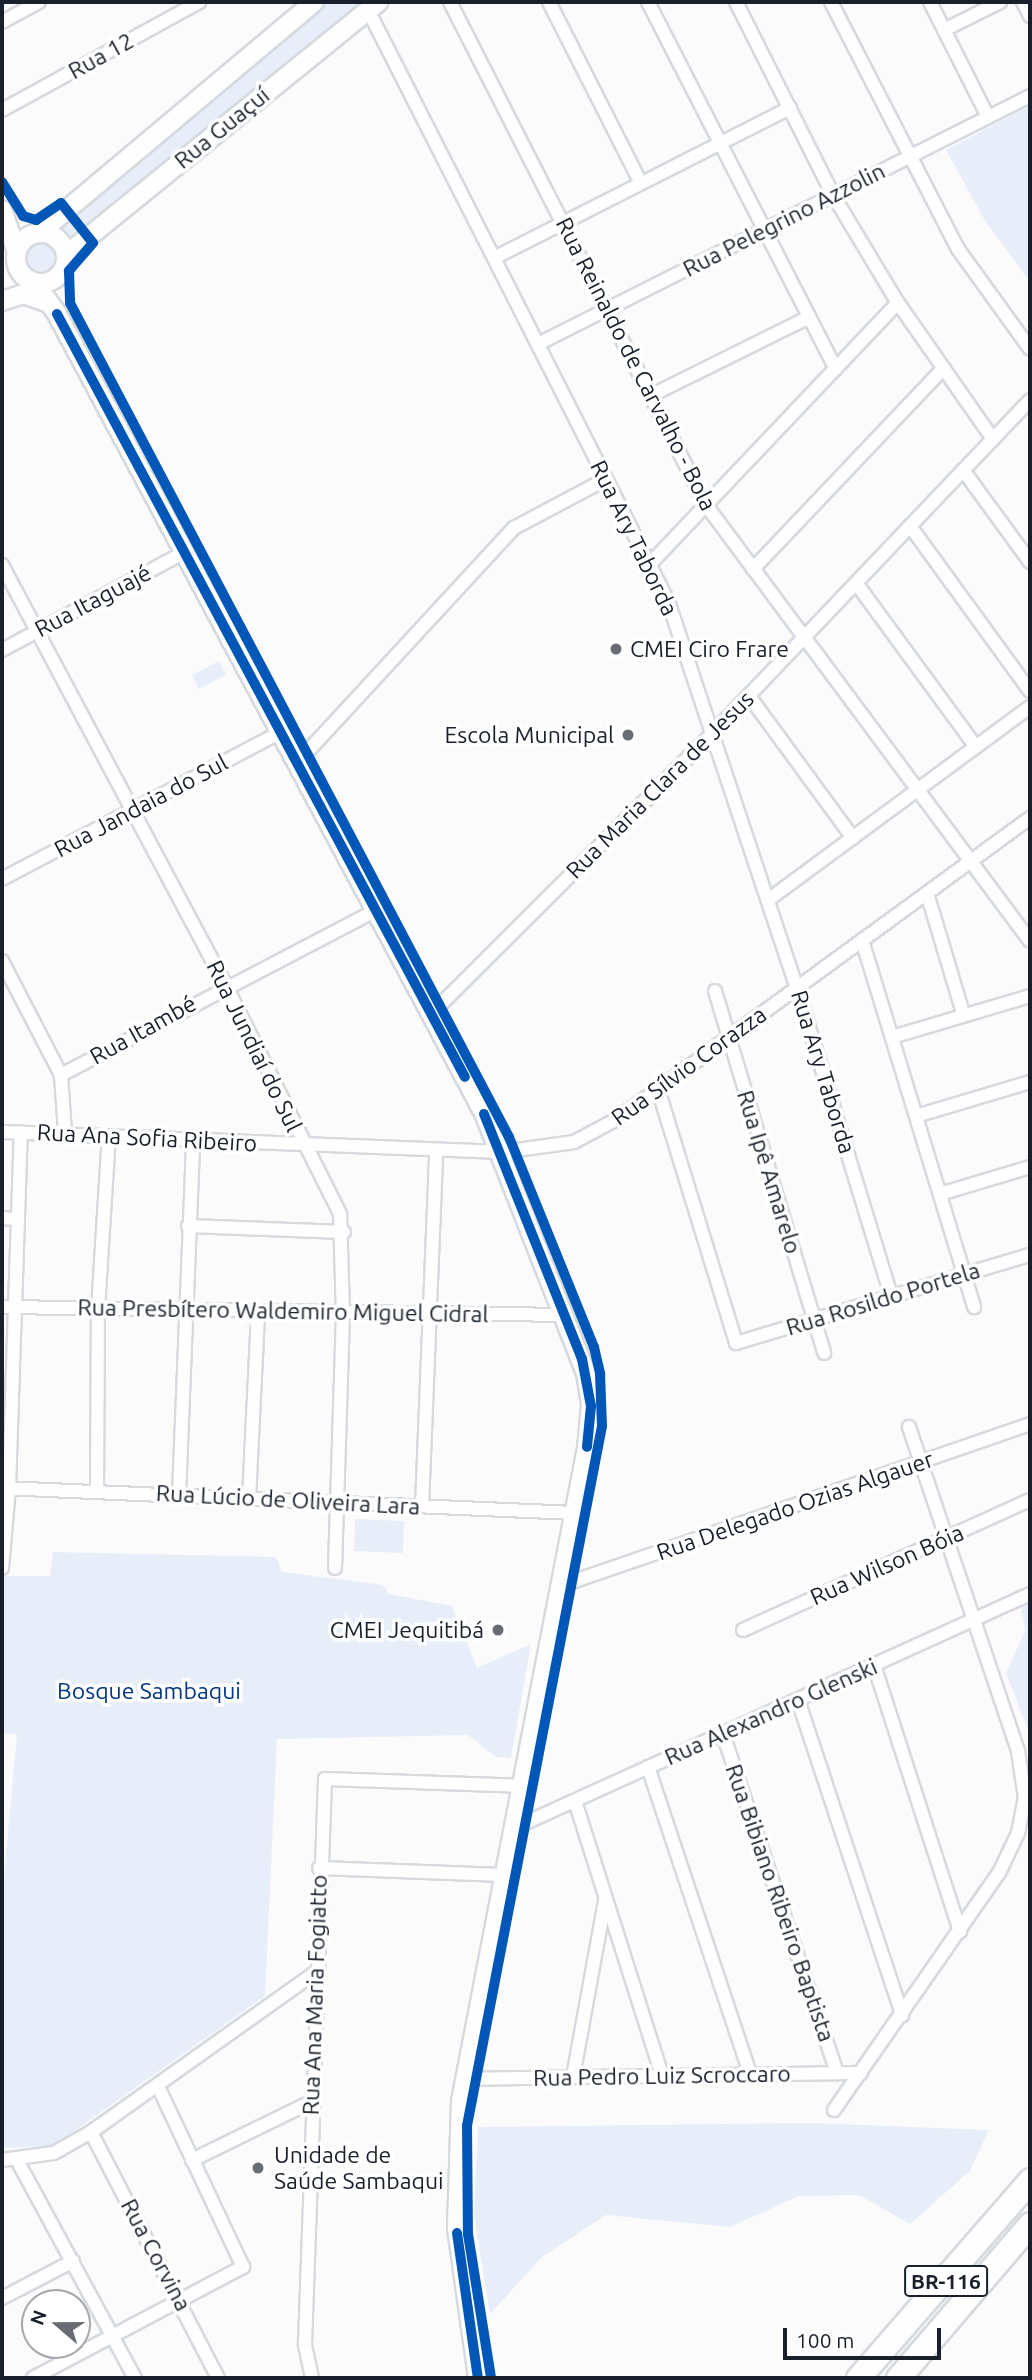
<!DOCTYPE html>
<html>
<head>
<meta charset="utf-8">
<style>
  body { margin:0 }
  #map { position:relative; width:1032px; height:2380px; overflow:hidden; background:#fbfbfb; font-family:Ubuntu,sans-serif }
  div>[style] { position:absolute }
  .green>* { inset:0; background:#e8eef9 }
  .round { border-radius:50% }
  .roads { filter:drop-shadow(2px 0 #d6dadf) drop-shadow(-2px 0 #d6dadf) drop-shadow(0 2px #d6dadf) drop-shadow(0 -2px #d6dadf) }
  .street>* { height:12px; margin:-6px; padding:0 6px; transform-origin:6px; border-radius:6px; background:#fefefe }
  .secondary>* { height:18px; margin:-9px; padding:0 9px; transform-origin:9px; border-radius:9px; background:#fefefe }
  .secondary>.ring { margin:-9px; padding:0; box-sizing:content-box; background:none; border:18px solid #fefefe; border-radius:50% }
  .highway>* { height:23px; margin:-11.5px; padding:0 11.5px; transform-origin:11.5px; border-radius:11.5px; background:#fefefe }
  .cycleway>* { height:10px; margin:-5px; padding:0 5px; transform-origin:5px; border-radius:5px; background:#0057b8 }
  .dots>* { width:19px; height:19px; translate:-50% -50%; box-sizing:border-box; border:4px solid #fff; border-radius:50% }
  span { translate:-50% -50%; white-space:nowrap; text-align:center; line-height:1.15; -webkit-text-stroke:7px #fff; paint-order:stroke }
  .shield-label span { padding:2px 5px; background:#fff; border:2px solid; border-radius:5px; -webkit-text-stroke-width:0 }
  .shield-label { font-size:21px; color:#19202b; font-weight:700 }
  .street-label { font-size:23px; color:#19202b }
  .poi-label { font-size:23px; color:#19202b }
  .left { translate:0 -50%; text-align:left }
  .right { translate:-100% -50%; text-align:right }
  .park-label { font-size:23px; color:#023782 }
  .frame { position:absolute; inset:0; border:4px solid #19202b; pointer-events:none }
  .north { position:absolute; left:21px; top:2289px; width:70px; height:70px; box-sizing:border-box; background:#fff; border:2px solid #a3a6aa; border-radius:50%; rotate:290deg; font-size:19px; font-weight:700; line-height:28px; text-align:center; color:#19202b }
  .north::after { content:''; display:block; margin:auto; width:24px; height:32px; background:#686d74; clip-path:polygon(50% 0,100% 100%,50% 72%,0 100%) }
  .scale { position:absolute; left:783px; top:2328px; width:158px; height:32px; box-sizing:border-box; border:4px solid #19202b; border-top:0; padding-left:9px; font-size:21px; line-height:24px; white-space:nowrap; color:#19202b; -webkit-text-stroke:5px #fff; paint-order:stroke }
</style>
</head>
<body>
<div id="map">
  <div class="green">
    <i style="clip-path:polygon(323px 2px,370px 2px,70px 244px,53px 227px)"></i>
    <i style="clip-path:polygon(1030px 106px,1030px 282px,984px 219px,946px 150px)"></i>
    <i class="round" style="left:20px;top:236px;width:42px;height:42px"></i>
    <i style="clip-path:polygon(219px 661px,226px 675px,199px 689px,192px 675px)"></i>
    <i style="clip-path:polygon(355px 1519px,404px 1521px,403px 1553px,354px 1551px)"></i>
    <i style="clip-path:polygon(53px 1552px,276px 1557px,282px 1572px,383px 1585px,389px 1594px,452px 1606px,477px 1668px,531px 1644px,511px 1758px,496px 1757px,468px 1735px,277px 1739px,265px 1996px,53px 2146px,2px 2148px,2px 1897px,17px 1734px,2px 1734px,2px 1576px,50px 1576px)"></i>
    <i style="clip-path:polygon(1030px 1604px,1030px 1735px,1006px 1673px,1025px 1631px,1021px 1608px)"></i>
    <i style="clip-path:polygon(811px 2123px,989px 2130px,970px 2171px,910px 2224px,859px 2195px,799px 2196px,730px 2227px,606px 2215px,541px 2258px,490px 2314px,474px 2215px,478px 2127px)"></i>
  </div>
  <div class="roads">
    <div class="street">
      <i style="left:450px;top:2px;width:564px;rotate:63.03deg"></i>
      <i style="left:706px;top:505px;width:543px;rotate:53.38deg"></i>
      <i style="left:549px;top:2px;width:203px;rotate:63.1deg"></i>
      <i style="left:648px;top:2px;width:412px;rotate:62.9deg"></i>
      <i style="left:736px;top:2px;width:216px;rotate:63.3deg"></i>
      <i style="left:833px;top:195px;width:126px;rotate:59deg"></i>
      <i style="left:898px;top:303px;width:166px;rotate:55.1deg"></i>
      <i style="left:831px;top:2px;width:278px;rotate:62.8deg"></i>
      <i style="left:958px;top:249px;width:123px;rotate:54.2deg"></i>
      <i style="left:930px;top:2px;width:129px;rotate:63.2deg"></i>
      <i style="left:1023px;top:2px;width:16px;rotate:63deg"></i>
      <i style="left:368px;top:10px;width:663px;rotate:63.09deg"></i>
      <i style="left:668px;top:601px;width:408px;rotate:71.6deg"></i>
      <i style="left:797px;top:988px;width:322px;rotate:73deg"></i>
      <i style="left:2px;top:22px;width:42px;rotate:-28.4deg"></i>
      <i style="left:944px;top:30px;width:63px;rotate:-26.6deg"></i>
      <i style="left:2px;top:110px;width:225px;rotate:-28.7deg"></i>
      <i style="left:494px;top:258px;width:332px;rotate:-26.9deg"></i>
      <i style="left:538px;top:344px;width:551px;rotate:-26.75deg"></i>
      <i style="left:650px;top:396px;width:178px;rotate:-26.4deg"></i>
      <i style="left:963px;top:470px;width:114px;rotate:53.9deg"></i>
      <i style="left:910px;top:526px;width:204px;rotate:54deg"></i>
      <i style="left:2px;top:565px;width:477px;rotate:62deg"></i>
      <i style="left:226px;top:986px;width:255px;rotate:63.4deg"></i>
      <i style="left:340px;top:1214px;width:100px;rotate:88.3deg"></i>
      <i style="left:343px;top:1314px;width:254px;rotate:91.8deg"></i>
      <i style="left:649px;top:565px;width:361px;rotate:-46.5deg"></i>
      <i style="left:753px;top:569px;width:277px;rotate:-46.5deg"></i>
      <i style="left:856px;top:583px;width:203px;rotate:53.8deg"></i>
      <i style="left:2px;top:650px;width:208px;rotate:-28.2deg"></i>
      <i style="left:749px;top:696px;width:176px;rotate:53.8deg"></i>
      <i style="left:297px;top:763px;width:320px;rotate:-47.3deg"></i>
      <i style="left:514px;top:528px;width:104px;rotate:-28deg"></i>
      <i style="left:2px;top:879px;width:315px;rotate:-27.8deg"></i>
      <i style="left:927px;top:893px;width:128px;rotate:73.3deg"></i>
      <i style="left:768px;top:900px;width:325px;rotate:-36.4deg"></i>
      <i style="left:862px;top:940px;width:384px;rotate:73deg"></i>
      <i style="left:2px;top:961px;width:128px;rotate:62.6deg"></i>
      <i style="left:61px;top:1075px;width:57px;rotate:86deg"></i>
      <i style="left:715px;top:991px;width:378px;rotate:73.2deg"></i>
      <i style="left:431px;top:1014px;width:397px;rotate:-44.9deg"></i>
      <i style="left:712px;top:734px;width:461px;rotate:-46.4deg"></i>
      <i style="left:892px;top:1037px;width:144px;rotate:-16.5deg"></i>
      <i style="left:61px;top:1075px;width:356px;rotate:-27.6deg"></i>
      <i style="left:658px;top:1089px;width:266px;rotate:72.9deg"></i>
      <i style="left:736px;top:1343px;width:307px;rotate:-16.7deg"></i>
      <i style="left:916px;top:1116px;width:119px;rotate:-16.6deg"></i>
      <i style="left:2px;top:1132px;width:500px;rotate:2.29deg"></i>
      <i style="left:502px;top:1152px;width:73px;rotate:-7.9deg"></i>
      <i style="left:574px;top:1142px;width:49px;rotate:-28.1deg"></i>
      <i style="left:617px;top:1119px;width:511px;rotate:-36.09deg"></i>
      <i style="left:940px;top:1194px;width:94px;rotate:-16.7deg"></i>
      <i style="left:2px;top:1218px;width:16px;rotate:4deg"></i>
      <i style="left:188px;top:1226px;width:156px;rotate:2.2deg"></i>
      <i style="left:2px;top:1307px;width:563px;rotate:0.81deg"></i>
      <i style="left:2px;top:1488px;width:573px;rotate:2.5deg"></i>
      <i style="left:97px;top:1492px;width:183px;rotate:-89.7deg"></i>
      <i style="left:98px;top:1309px;width:173px;rotate:-86.4deg"></i>
      <i style="left:179px;top:1495px;width:354px;rotate:-87.7deg"></i>
      <i style="left:249px;top:1499px;width:187px;rotate:-87.2deg"></i>
      <i style="left:422px;top:1506px;width:355px;rotate:-87.7deg"></i>
      <i style="left:2px;top:1568px;width:80px;rotate:-85deg"></i>
      <i style="left:9px;top:1488px;width:356px;rotate:-88.1deg"></i>
      <i style="left:560px;top:1586px;width:497px;rotate:-19deg"></i>
      <i style="left:743px;top:1630px;width:315px;rotate:-24.4deg"></i>
      <i style="left:874px;top:1665px;width:280px;rotate:72.1deg"></i>
      <i style="left:798px;top:1700px;width:332px;rotate:71.7deg"></i>
      <i style="left:723px;top:1734px;width:358px;rotate:71.4deg"></i>
      <i style="left:648px;top:1767px;width:324px;rotate:71.6deg"></i>
      <i style="left:575px;top:1801px;width:288px;rotate:72.4deg"></i>
      <i style="left:512px;top:1829px;width:569px;rotate:-24.4deg"></i>
      <i style="left:319px;top:1868px;width:184px;rotate:2.2deg"></i>
      <i style="left:573px;top:2077px;width:179px;rotate:-79.7deg"></i>
      <i style="left:464px;top:2079px;width:397px;rotate:-0.9deg"></i>
      <i style="left:834px;top:2110px;width:289px;rotate:-55.2deg"></i>
      <i style="left:999px;top:1873px;width:44px;rotate:-64.6deg"></i>
      <i style="left:1018px;top:1833px;width:36px;rotate:-79deg"></i>
      <i style="left:1025px;top:1798px;width:48px;rotate:-98.5deg"></i>
      <i style="left:1018px;top:1751px;width:342px;rotate:-108.6deg"></i>
      <i style="left:91px;top:2132px;width:277px;rotate:62.7deg"></i>
      <i style="left:2px;top:2160px;width:52px;rotate:-7.7deg"></i>
      <i style="left:54px;top:2153px;width:43px;rotate:-29.6deg"></i>
      <i style="left:91px;top:2132px;width:275px;rotate:-35.4deg"></i>
      <i style="left:17px;top:2160px;width:248px;rotate:61.6deg"></i>
      <i style="left:192px;top:2160px;width:132px;rotate:-26deg"></i>
      <i style="left:2px;top:2298px;width:80px;rotate:-27.5deg"></i>
      <i style="left:33px;top:2378px;width:238px;rotate:-27.9deg"></i>
      <i style="left:243px;top:2267px;width:200px;rotate:-115.2deg"></i>
      <i style="left:312px;top:2378px;width:35px;rotate:-102deg"></i>
      <i style="left:305px;top:2344px;width:565px;rotate:-87.97deg"></i>
      <i style="left:325px;top:1779px;width:196px;rotate:2deg"></i>
    </div>
    <div class="secondary">
      <i style="left:2px;top:210px;width:45px;rotate:70.3deg"></i>
      <i style="left:39px;top:233px;width:359px;rotate:-40deg"></i>
      <i class="ring" style="left:16px;top:233px;width:32px;height:32px"></i>
      <i style="left:66px;top:255px;width:402px;rotate:-39deg"></i>
      <i style="left:34px;top:282px;width:39px;rotate:54deg"></i>
      <i style="left:57px;top:314px;width:906px;rotate:61.88deg"></i>
      <i style="left:484px;top:1113px;width:279px;rotate:68.6deg"></i>
      <i style="left:586px;top:1373px;width:33px;rotate:81deg"></i>
      <i style="left:591px;top:1406px;width:42px;rotate:95.4deg"></i>
      <i style="left:587px;top:1448px;width:665px;rotate:100.92deg"></i>
      <i style="left:461px;top:2101px;width:127px;rotate:91.8deg"></i>
      <i style="left:457px;top:2228px;width:151px;rotate:82deg"></i>
      <i style="left:2px;top:301px;width:22px;rotate:-18deg"></i>
      <i style="left:23px;top:294px;width:28px;rotate:19deg"></i>
    </div>
    <div class="highway">
      <i style="left:858px;top:2378px;width:262px;rotate:-49deg"></i>
      <i style="left:898px;top:2378px;width:203px;rotate:-49.4deg"></i>
    </div>
  </div>
  <div class="cycleway">
    <i style="left:2px;top:182px;width:40px;rotate:58deg"></i>
    <i style="left:23px;top:216px;width:14px;rotate:17deg"></i>
    <i style="left:36px;top:220px;width:30px;rotate:-34deg"></i>
    <i style="left:61px;top:203px;width:51px;rotate:51.3deg"></i>
    <i style="left:93px;top:243px;width:37px;rotate:131deg"></i>
    <i style="left:69px;top:271px;width:32px;rotate:88deg"></i>
    <i style="left:70px;top:303px;width:942px;rotate:62.24deg"></i>
    <i style="left:509px;top:1137px;width:227px;rotate:68deg"></i>
    <i style="left:594px;top:1347px;width:28px;rotate:77deg"></i>
    <i style="left:600px;top:1374px;width:52px;rotate:87.8deg"></i>
    <i style="left:602px;top:1426px;width:713px;rotate:100.92deg"></i>
    <i style="left:467px;top:2126px;width:108px;rotate:89.5deg"></i>
    <i style="left:468px;top:2234px;width:146px;rotate:80.9deg"></i>
    <i style="left:57px;top:314px;width:865px;rotate:61.87deg"></i>
    <i style="left:484px;top:1114px;width:264px;rotate:68.2deg"></i>
    <i style="left:582px;top:1359px;width:48px;rotate:79.2deg"></i>
    <i style="left:591px;top:1406px;width:41px;rotate:95.6deg"></i>
    <i style="left:457px;top:2233px;width:147px;rotate:81.8deg"></i>
  </div>
  <div class="dots">
    <i style="left:616px;top:649px;background:#686d74"></i>
    <i style="left:628px;top:735px;background:#686d74"></i>
    <i style="left:498px;top:1630px;background:#686d74"></i>
    <i style="left:258px;top:2168px;background:#686d74"></i>
  </div>
  <div class="shield-label">
    <span style="left:946px;top:2281px">BR-116</span>
  </div>
  <div class="street-label">
    <span style="left:101px;top:56px;rotate:-29deg">Rua 12</span>
    <span style="left:222px;top:128px;rotate:-39deg">Rua Guaçuí</span>
    <span style="left:784px;top:220px;rotate:-27deg">Rua Pelegrino Azzolin</span>
    <span style="left:636px;top:364px;rotate:63deg">Rua Reinaldo de Carvalho - Bola</span>
    <span style="left:634px;top:538px;rotate:64deg">Rua Ary Taborda</span>
    <span style="left:93px;top:601px;rotate:-28deg">Rua Itaguajé</span>
    <span style="left:660px;top:785px;rotate:-45deg">Rua Maria Clara de Jesus</span>
    <span style="left:141px;top:806px;rotate:-28deg">Rua Jandaia do Sul</span>
    <span style="left:143px;top:1030px;rotate:-29deg">Rua Itambé</span>
    <span style="left:254px;top:1046px;rotate:64deg">Rua Jundiaí do Sul</span>
    <span style="left:689px;top:1066px;rotate:-36deg">Rua Sílvio Corazza</span>
    <span style="left:823px;top:1072px;rotate:73deg">Rua Ary Taborda</span>
    <span style="left:147px;top:1138px;rotate:3deg">Rua Ana Sofia Ribeiro</span>
    <span style="left:769px;top:1172px;rotate:73deg">Rua Ipê Amarelo</span>
    <span style="left:883px;top:1299px;rotate:-17deg">Rua Rosildo Portela</span>
    <span style="left:283px;top:1311px;rotate:1deg">Rua Presbítero Waldemiro Miguel Cidral</span>
    <span style="left:288px;top:1500px;rotate:3deg">Rua Lúcio de Oliveira Lara</span>
    <span style="left:795px;top:1506px;rotate:-19deg">Rua Delegado Ozias Algauer</span>
    <span style="left:887px;top:1565px;rotate:-24deg">Rua Wilson Bóia</span>
    <span style="left:771px;top:1712px;rotate:-24deg">Rua Alexandro Glenski</span>
    <span style="left:780px;top:1903px;rotate:71deg">Rua Bibiano Ribeiro Baptista</span>
    <span style="left:315px;top:1995px;rotate:-88deg">Rua Ana Maria Fogiatto</span>
    <span style="left:662px;top:2076px;rotate:-1deg">Rua Pedro Luiz Scroccaro</span>
    <span style="left:156px;top:2255px;rotate:62deg">Rua Corvina</span>
  </div>
  <div class="poi-label">
    <span class="left" style="left:630px;top:649px">CMEI Ciro Frare</span>
    <span class="right" style="left:614px;top:735px">Escola Municipal</span>
    <span class="right" style="left:484px;top:1630px">CMEI Jequitibá</span>
    <span class="left" style="left:274px;top:2168px">Unidade de<br>Saúde Sambaqui</span>
  </div>
  <div class="park-label">
    <span style="left:149px;top:1691px">Bosque Sambaqui</span>
  </div>
  <div class="frame"></div>
  <div class="north">N</div>
  <div class="scale">100 m</div>
</div>
</body>
</html>
